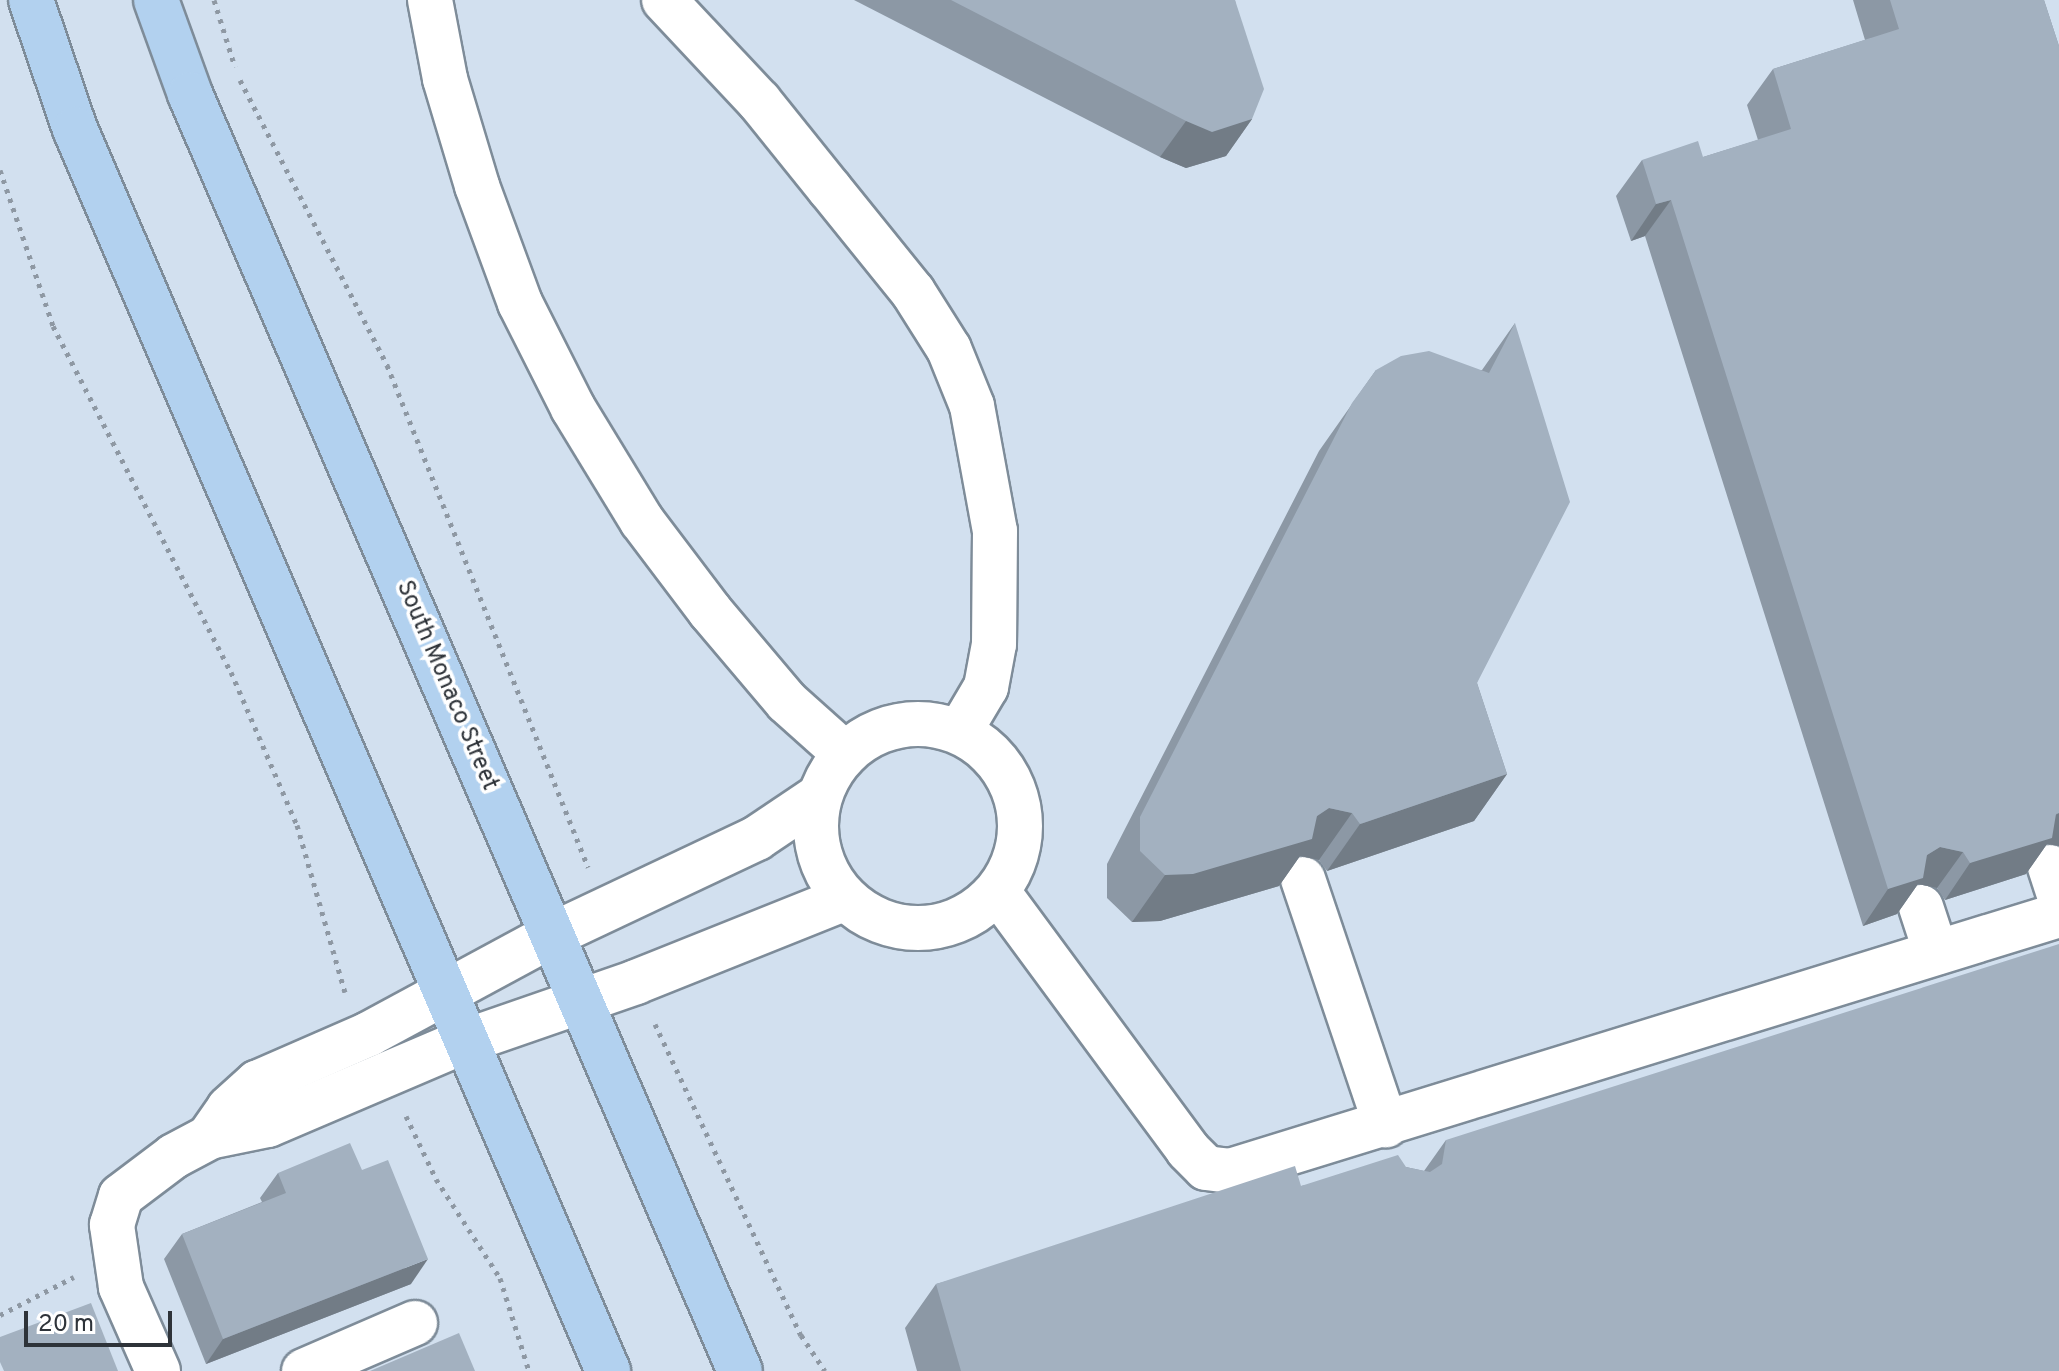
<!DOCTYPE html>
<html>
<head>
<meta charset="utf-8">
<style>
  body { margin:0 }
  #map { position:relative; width:2059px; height:1371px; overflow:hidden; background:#d2e0ef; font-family:Overpass,sans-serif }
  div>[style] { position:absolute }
  .path>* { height:5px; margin-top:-2.5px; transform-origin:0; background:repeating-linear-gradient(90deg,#8e98a3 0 4px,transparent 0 10px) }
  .roads { filter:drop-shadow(2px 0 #7e8c99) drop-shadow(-2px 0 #7e8c99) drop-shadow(0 2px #7e8c99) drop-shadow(0 -2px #7e8c99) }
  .minor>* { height:44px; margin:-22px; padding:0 22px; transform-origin:22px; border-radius:22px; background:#fff }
  .minor>.ring { margin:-22px; padding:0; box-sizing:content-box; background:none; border:44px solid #fff; border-radius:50% }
  .major>* { height:44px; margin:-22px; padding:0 22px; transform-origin:22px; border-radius:22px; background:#b2d1ef }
  .wall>* { inset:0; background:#8c98a5 }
  .shaded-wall>* { inset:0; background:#727c86 }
  .building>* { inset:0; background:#a3b1c0 }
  span { translate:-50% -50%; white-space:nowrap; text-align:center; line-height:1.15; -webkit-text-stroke:7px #fff; paint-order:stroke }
  .street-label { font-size:24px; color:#2e3339 }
  .scale { position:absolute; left:24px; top:1311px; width:148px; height:36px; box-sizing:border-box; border:4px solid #2e3339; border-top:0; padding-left:10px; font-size:24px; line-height:28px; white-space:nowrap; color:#2e3339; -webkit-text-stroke:6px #fff; paint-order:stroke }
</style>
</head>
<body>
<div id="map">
  <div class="path">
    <i style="left:214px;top:0;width:70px;rotate:72.6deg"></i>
    <i style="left:240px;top:80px;width:321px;rotate:62.7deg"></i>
    <i style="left:387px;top:365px;width:541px;rotate:68.18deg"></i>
    <i style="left:0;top:170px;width:165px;rotate:71.2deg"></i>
    <i style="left:53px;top:326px;width:389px;rotate:62.8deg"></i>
    <i style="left:231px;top:672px;width:167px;rotate:66.7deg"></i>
    <i style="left:297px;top:825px;width:174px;rotate:74deg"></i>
    <i style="left:655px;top:1024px;width:344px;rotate:64.9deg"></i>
    <i style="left:801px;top:1335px;width:43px;rotate:56.3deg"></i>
    <i style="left:406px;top:1116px;width:70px;rotate:64.5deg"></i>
    <i style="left:436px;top:1179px;width:118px;rotate:57.1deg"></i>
    <i style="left:500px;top:1278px;width:97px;rotate:72.7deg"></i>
    <i style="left:0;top:1315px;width:83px;rotate:-27.2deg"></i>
  </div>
  <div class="roads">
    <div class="minor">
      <i style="left:430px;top:0;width:80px;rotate:79.2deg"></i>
      <i style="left:445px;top:79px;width:112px;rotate:73.3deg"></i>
      <i style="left:477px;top:186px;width:125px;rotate:69.8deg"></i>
      <i style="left:520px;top:303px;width:118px;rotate:63.2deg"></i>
      <i style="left:573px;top:408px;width:132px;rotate:58.6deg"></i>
      <i style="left:642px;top:521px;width:113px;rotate:52.9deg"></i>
      <i style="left:710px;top:611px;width:119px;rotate:49.8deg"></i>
      <i style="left:787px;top:702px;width:76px;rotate:41.8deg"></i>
      <i style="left:664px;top:0;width:139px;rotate:46.8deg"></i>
      <i style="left:759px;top:101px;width:112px;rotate:51.2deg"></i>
      <i style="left:829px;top:188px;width:134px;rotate:51.1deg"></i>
      <i style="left:913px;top:292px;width:67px;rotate:57.7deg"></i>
      <i style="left:949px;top:349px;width:61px;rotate:68deg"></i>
      <i style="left:972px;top:406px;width:127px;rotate:79.6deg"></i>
      <i style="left:995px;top:531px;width:113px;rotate:90.5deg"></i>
      <i style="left:994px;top:644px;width:44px;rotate:100.5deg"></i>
      <i style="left:986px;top:687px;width:51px;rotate:120.6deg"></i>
      <i class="ring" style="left:816px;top:724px;width:160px;height:160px"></i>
      <i style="left:2050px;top:867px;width:29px;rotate:72deg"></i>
      <i style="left:1303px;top:879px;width:260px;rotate:71.4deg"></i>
      <i style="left:998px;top:892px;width:320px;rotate:53.6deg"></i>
      <i style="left:1188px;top:1150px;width:25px;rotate:45deg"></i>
      <i style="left:1206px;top:1168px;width:24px;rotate:7deg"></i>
      <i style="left:1230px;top:1171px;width:868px;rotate:-17.16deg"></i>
      <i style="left:1921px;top:907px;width:48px;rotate:71.9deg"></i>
      <i style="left:209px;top:1137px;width:35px;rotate:-55deg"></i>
      <i style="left:229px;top:1108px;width:38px;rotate:-42deg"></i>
      <i style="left:257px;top:1083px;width:122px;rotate:-23.6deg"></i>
      <i style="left:369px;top:1034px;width:208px;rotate:-28.4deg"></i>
      <i style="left:552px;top:935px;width:227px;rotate:-25.3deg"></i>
      <i style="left:757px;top:838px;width:73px;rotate:-33.9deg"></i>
      <i style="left:158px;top:1371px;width:92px;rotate:-113.8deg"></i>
      <i style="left:121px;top:1287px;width:63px;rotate:-98.3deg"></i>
      <i style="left:112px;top:1225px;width:30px;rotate:-73deg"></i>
      <i style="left:121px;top:1196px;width:66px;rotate:-37deg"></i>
      <i style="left:174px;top:1156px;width:40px;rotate:-28deg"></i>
      <i style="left:209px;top:1137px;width:60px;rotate:-11.5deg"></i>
      <i style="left:268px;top:1125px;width:212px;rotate:-23.1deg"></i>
      <i style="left:463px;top:1042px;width:183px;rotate:-19.1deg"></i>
      <i style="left:636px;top:982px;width:224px;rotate:-21.8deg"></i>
      <i style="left:304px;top:1371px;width:121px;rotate:-23.4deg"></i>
    </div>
    <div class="major">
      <i style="left:31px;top:0;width:136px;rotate:71.2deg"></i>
      <i style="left:75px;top:129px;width:1352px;rotate:66.77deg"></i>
      <i style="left:156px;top:0;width:100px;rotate:70.1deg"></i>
      <i style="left:190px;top:94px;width:1390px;rotate:66.7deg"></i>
    </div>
  </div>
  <div class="wall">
    <i style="clip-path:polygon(854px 0,1235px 0,1252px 119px,1226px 156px,1186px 168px,1160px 157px)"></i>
    <i style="clip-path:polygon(1853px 0,2044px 0,2059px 46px,2059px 846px,2047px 844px,2026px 874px,1945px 900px,1937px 888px,1918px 884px,1897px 914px,1863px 926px,1645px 236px,1631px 241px,1616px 196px,1642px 160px,1703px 157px,1758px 140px,1747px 105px,1773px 69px,1865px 40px)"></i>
    <i style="clip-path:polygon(1515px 323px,1477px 683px,1507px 774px,1474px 821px,1327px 871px,1319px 860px,1300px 856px,1279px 886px,1160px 921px,1132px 922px,1107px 898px,1107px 864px,1319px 451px,1376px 370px,1482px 370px)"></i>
    <i style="clip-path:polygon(1446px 1140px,2059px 1371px,917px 1371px,905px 1328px,936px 1284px,1301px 1186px,1406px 1167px,1424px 1171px)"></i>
    <i style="clip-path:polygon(362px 1170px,411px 1284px,206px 1364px,164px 1259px,182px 1234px,262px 1202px,260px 1198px,278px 1173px)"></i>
  </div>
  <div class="shaded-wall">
    <i style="clip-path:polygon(1252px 119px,1226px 156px,1186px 168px,1160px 157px,1186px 121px)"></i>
    <i style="clip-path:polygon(1671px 200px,1645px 236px,1631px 241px,1656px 204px)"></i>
    <i style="clip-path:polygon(1507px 774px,1474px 821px,1327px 871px,1360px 824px)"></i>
    <i style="clip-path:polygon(1329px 808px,1352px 813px,1319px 860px,1300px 856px,1279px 886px,1160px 921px,1132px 922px,1165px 875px,1317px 816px)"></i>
    <i style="clip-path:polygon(2059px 813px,2059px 846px,2047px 844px,2026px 874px,1945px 900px,1970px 863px)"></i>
    <i style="clip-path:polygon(1940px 847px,1963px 852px,1937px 888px,1918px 884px,1897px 914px,1863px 926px,1888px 889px,1927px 855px)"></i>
    <i style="clip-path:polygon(428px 1259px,411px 1284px,206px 1364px,223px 1339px)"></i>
  </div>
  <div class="building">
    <i style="clip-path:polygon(951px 0,1235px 0,1264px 89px,1252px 119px,1212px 132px,1186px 121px)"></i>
    <i style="clip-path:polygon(1890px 0,2044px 0,2059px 46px,2059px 813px,2056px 814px,2052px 838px,1970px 863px,1963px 852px,1940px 847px,1927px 855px,1923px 878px,1888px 889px,1671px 200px,1656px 204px,1642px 160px,1698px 141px,1703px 157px,1791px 129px,1773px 69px,1899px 29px)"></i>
    <i style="clip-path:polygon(1515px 323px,1570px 502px,1477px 683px,1507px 774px,1360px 824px,1352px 813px,1329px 808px,1317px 816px,1312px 839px,1193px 874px,1165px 875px,1140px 851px,1140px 817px,1352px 403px,1376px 370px,1401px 356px,1429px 351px,1489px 373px)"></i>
    <i style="clip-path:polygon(2059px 944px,2059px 1371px,961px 1371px,936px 1284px,1295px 1166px,1301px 1186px,1398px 1155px,1406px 1167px,1430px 1172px,1442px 1164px,1446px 1140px)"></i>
    <i style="clip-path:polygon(350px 1143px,362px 1170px,388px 1160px,428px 1259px,223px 1339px,182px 1234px,286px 1193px,278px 1173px)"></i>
    <i style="clip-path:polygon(91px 1303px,118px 1371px,4px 1371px,0 1362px,0 1337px)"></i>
    <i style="clip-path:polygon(459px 1333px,475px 1371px,370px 1371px)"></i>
  </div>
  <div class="street-label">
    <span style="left:446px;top:686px;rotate:67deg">South Monaco Street</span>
  </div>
  <div class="scale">20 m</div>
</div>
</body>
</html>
